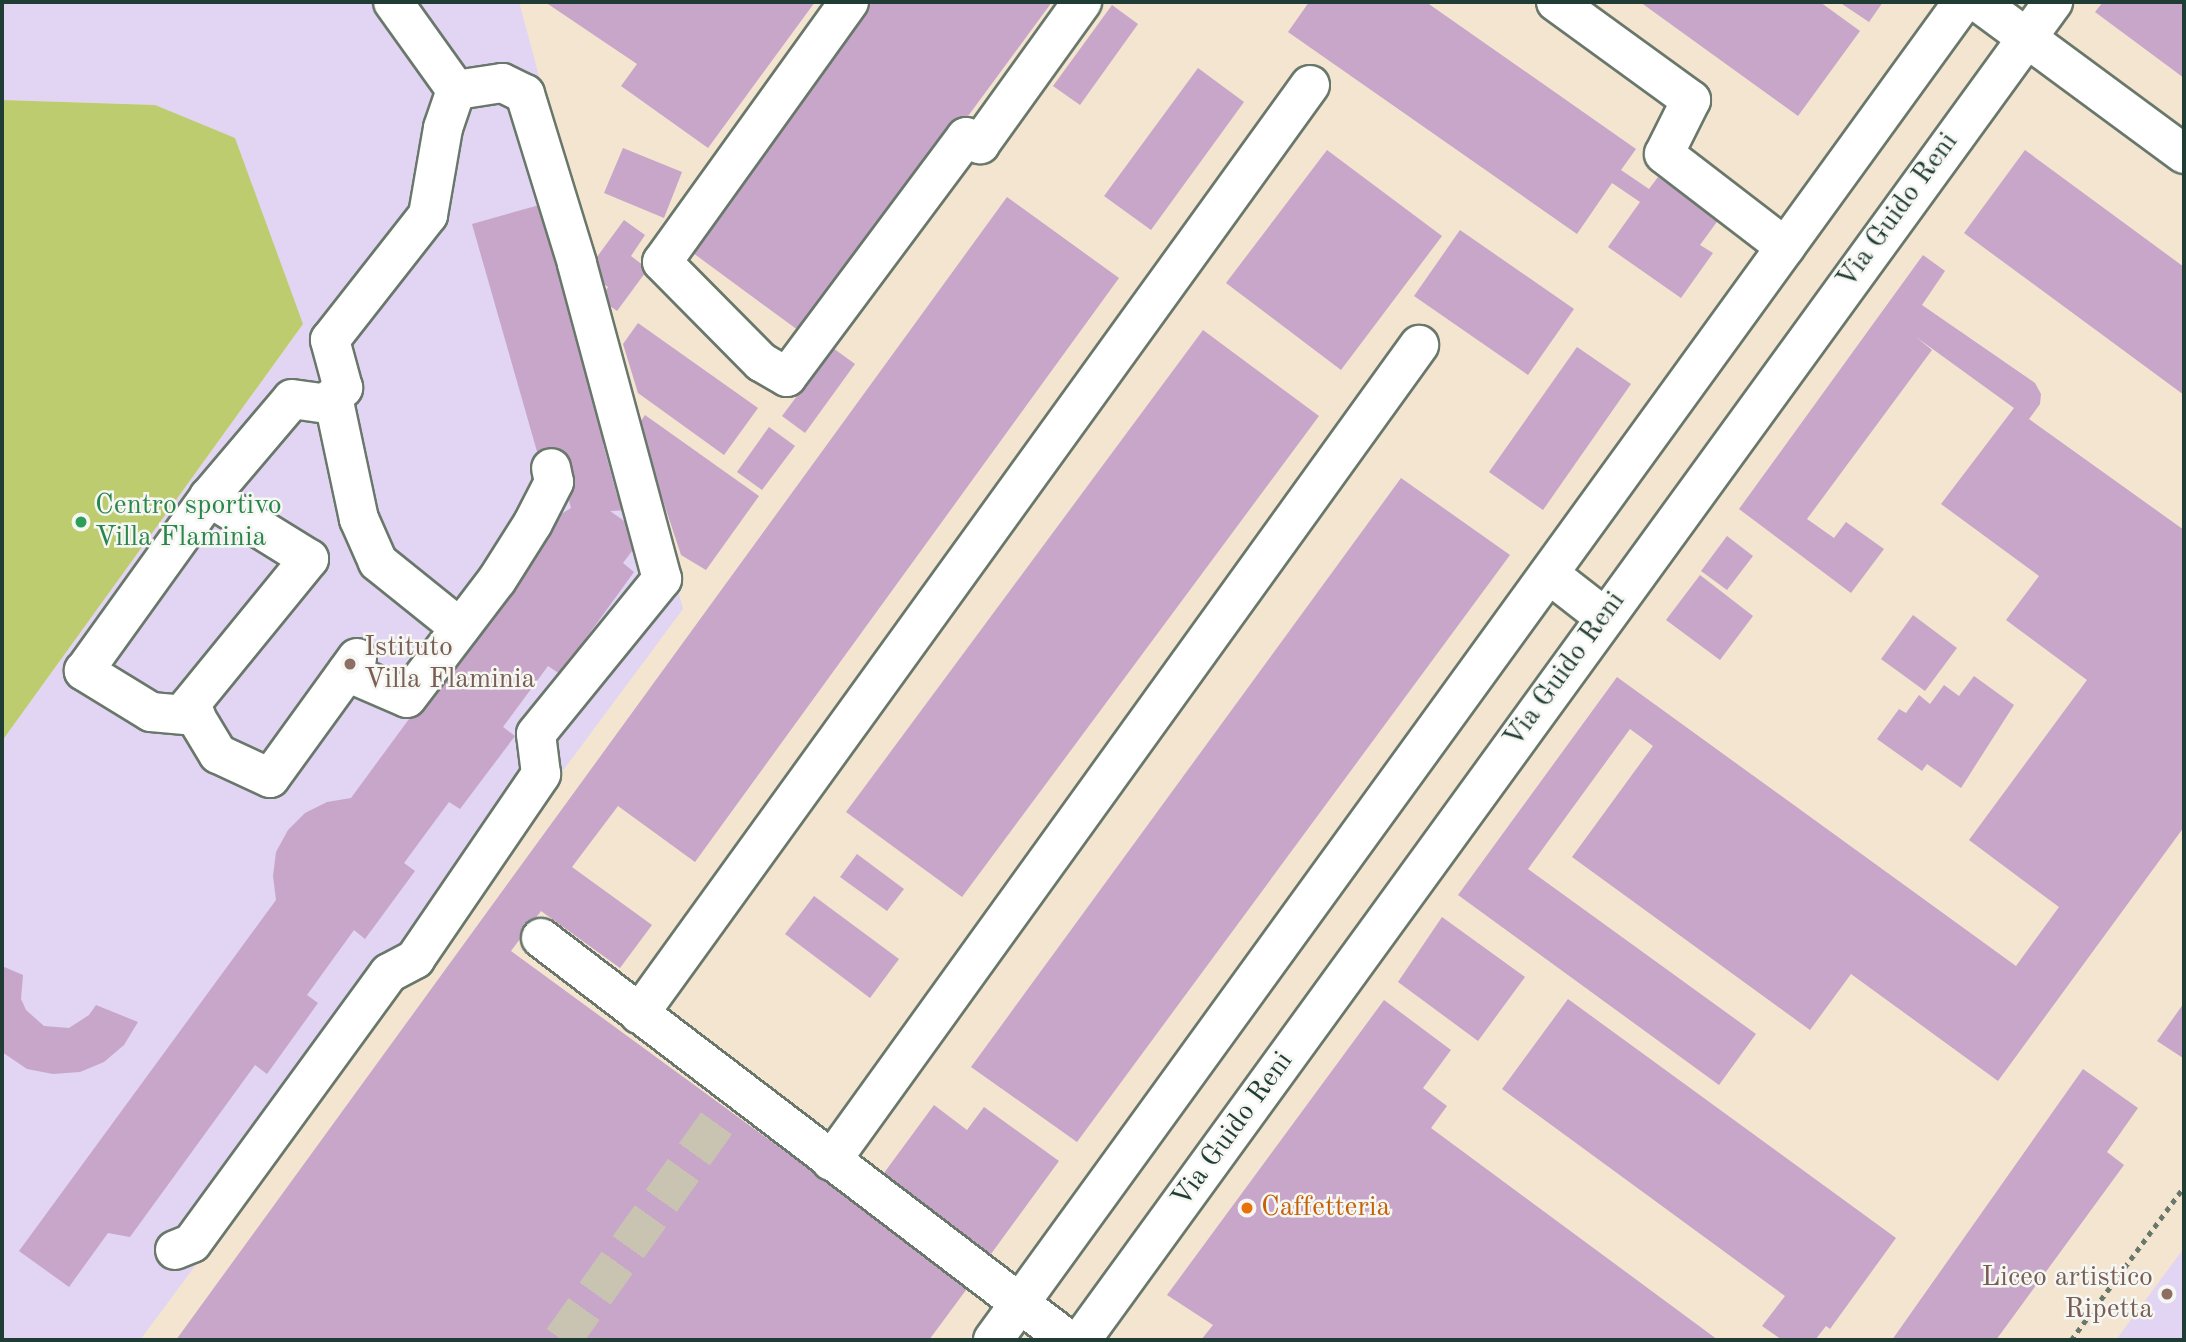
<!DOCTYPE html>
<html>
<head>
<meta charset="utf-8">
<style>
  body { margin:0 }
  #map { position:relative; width:2186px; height:1342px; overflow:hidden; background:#f3e5d0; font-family:"Old Standard TT",serif }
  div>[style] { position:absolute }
  .built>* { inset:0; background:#e2d4f3 }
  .green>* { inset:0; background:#bdcc6e }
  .building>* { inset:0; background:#c7a6ca }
  .minor-tunnel>* { height:38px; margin-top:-19px; transform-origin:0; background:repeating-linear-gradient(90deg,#c9c3b1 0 38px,transparent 0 57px) }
  .path>* { height:4.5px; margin-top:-2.25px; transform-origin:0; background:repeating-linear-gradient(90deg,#69786b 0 5px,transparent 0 10px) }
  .roads { filter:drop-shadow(2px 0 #69786b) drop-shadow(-2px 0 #69786b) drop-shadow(0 2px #69786b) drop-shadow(0 -2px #69786b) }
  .minor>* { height:38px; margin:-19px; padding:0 19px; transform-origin:19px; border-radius:19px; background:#fff }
  .dots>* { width:19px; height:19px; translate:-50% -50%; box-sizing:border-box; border:4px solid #f6f6f2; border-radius:50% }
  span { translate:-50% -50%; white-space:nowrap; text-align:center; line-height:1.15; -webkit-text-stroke:5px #f6f6f2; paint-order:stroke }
  .street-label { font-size:28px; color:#1f3d34 }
  .leisure-label { font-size:28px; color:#27864d }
  .left { translate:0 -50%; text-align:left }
  .education-label { font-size:28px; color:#785e54 }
  .right { translate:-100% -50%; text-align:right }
  .food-label { font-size:28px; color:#c56008 }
  .frame { position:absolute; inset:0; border:4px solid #1f3d34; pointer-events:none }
</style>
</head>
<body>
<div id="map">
  <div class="built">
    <i style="clip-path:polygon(2px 2px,519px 2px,683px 609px,140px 1340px,2px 1340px,2px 741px,303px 324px,155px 105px,2px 100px)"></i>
    <i style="clip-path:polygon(2184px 1248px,2184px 1340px,2116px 1340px)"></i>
  </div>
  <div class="green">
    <i style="clip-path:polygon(2px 100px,155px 105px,235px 138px,303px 324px,2px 741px)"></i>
  </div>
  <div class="building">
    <i style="clip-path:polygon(545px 2px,815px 2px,708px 148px,621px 86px,637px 64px)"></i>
    <i style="clip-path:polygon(872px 2px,1052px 2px,806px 336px,689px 250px)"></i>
    <i style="clip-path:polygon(1309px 2px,1426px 2px,1636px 149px,1621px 170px,1649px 189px,1658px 177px,1719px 219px,1700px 245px,1713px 253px,1681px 298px,1608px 247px,1640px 202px,1612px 183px,1577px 234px,1288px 32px)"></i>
    <i style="clip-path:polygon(1640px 2px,1820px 2px,1860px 31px,1798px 116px)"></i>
    <i style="clip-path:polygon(1839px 2px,1883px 2px,1869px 22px)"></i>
    <i style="clip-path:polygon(2103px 2px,2184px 2px,2184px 78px,2095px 12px)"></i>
    <i style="clip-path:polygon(1112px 5px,1138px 24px,1080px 105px,1053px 86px)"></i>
    <i style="clip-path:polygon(1198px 68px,1244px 102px,1151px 230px,1104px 196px)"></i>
    <i style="clip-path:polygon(623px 148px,682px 172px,664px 218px,604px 193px)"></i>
    <i style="clip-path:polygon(1327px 150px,1442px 236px,1341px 370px,1226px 283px)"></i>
    <i style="clip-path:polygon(2025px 150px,2184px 267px,2184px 395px,1964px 233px)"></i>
    <i style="clip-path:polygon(1007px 197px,1119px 278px,695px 862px,618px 806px,572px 867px,652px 925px,620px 968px,541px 911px,511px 951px,969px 1286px,929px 1340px,176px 1340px)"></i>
    <i style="clip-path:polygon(543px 204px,610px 441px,603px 444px,617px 495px,625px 493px,630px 510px,610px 511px,644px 535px,623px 563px,634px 572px,560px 674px,548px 666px,503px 727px,515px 736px,460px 809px,449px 802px,404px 863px,415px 871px,365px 939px,354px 930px,307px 995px,318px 1003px,267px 1074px,255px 1065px,130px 1237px,108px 1233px,69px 1287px,19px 1251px,276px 900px,273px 876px,276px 852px,288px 830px,305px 813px,327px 802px,351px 798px,558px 516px,571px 508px,557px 457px,540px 462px,472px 224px)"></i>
    <i style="clip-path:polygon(624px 220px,645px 235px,631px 256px,648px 269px,617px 311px,600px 299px,608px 287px,593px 277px,600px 266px,594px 261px)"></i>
    <i style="clip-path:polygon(1460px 230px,1574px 309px,1528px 375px,1414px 296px)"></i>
    <i style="clip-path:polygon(1923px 255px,1945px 271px,1922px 305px,2035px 383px,2041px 394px,2040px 404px,2029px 419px,2184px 530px,2184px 827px,1998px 1081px,1851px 974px,1810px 1030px,1572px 857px,1653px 746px,1630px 729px,1528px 869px,1756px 1034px,1719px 1085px,1458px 895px,1617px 677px,2016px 966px,2059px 907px,1969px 840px,2087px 680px,2006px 620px,2039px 576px,1941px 504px,2014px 408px,1916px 337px,1932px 350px,1807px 519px,1834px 538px,1846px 522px,1884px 549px,1851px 593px,1739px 509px)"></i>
    <i style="clip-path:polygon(638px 323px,758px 408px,724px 455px,638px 393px,623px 344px)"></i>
    <i style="clip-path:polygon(1203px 330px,1319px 416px,962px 897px,846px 812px)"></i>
    <i style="clip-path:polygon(1577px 347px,1631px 384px,1543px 510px,1489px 472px)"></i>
    <i style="clip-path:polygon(833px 348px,855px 364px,805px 433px,782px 416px)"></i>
    <i style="clip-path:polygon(645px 415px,759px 496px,706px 570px,681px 555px,638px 425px)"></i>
    <i style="clip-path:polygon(769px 427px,795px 446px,762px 490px,737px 472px)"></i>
    <i style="clip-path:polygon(1401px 478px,1510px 555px,1077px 1142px,971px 1067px)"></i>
    <i style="clip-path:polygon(1727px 536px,1753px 556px,1727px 590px,1701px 571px)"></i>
    <i style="clip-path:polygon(1700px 575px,1753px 616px,1720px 660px,1666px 620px)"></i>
    <i style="clip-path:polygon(1913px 615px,1957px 648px,1925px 691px,1881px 659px)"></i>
    <i style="clip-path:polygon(1974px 676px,2014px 705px,1961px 788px,1927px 764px,1922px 771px,1877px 739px,1899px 709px,1906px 713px,1919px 695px,1930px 704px,1944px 685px,1959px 696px)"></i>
    <i style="clip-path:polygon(857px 854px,904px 889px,887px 911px,840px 877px)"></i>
    <i style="clip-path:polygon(814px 896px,899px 959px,870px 998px,785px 934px)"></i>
    <i style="clip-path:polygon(1442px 917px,1525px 977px,1478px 1041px,1398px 982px)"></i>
    <i style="clip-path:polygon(2px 966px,23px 975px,21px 999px,26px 1010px,44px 1026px,69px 1028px,89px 1015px,96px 1005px,138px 1022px,124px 1045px,104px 1062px,80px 1072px,53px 1074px,27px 1069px,2px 1052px)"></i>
    <i style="clip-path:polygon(1568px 999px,1896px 1238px,1830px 1329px,1826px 1326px,1815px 1340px,1782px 1340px,1762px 1326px,1785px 1296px,1502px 1089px)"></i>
    <i style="clip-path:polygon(1384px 1000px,1451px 1050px,1423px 1088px,1447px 1106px,1431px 1128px,1718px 1340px,1201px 1340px,1213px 1325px,1167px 1295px)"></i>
    <i style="clip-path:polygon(2184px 1003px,2184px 1056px,2183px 1058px,2157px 1041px)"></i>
    <i style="clip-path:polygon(2083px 1069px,2138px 1108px,2107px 1152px,2124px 1165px,1996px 1340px,1892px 1340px)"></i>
    <i style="clip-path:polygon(934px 1105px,967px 1130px,984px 1107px,1059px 1161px,991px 1254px,884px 1173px)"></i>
  </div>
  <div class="minor-tunnel">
    <i style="left:562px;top:1340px;width:284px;rotate:-54.5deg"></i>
  </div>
  <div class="path">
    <i style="left:2071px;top:1340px;width:190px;rotate:-53.6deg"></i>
  </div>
  <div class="roads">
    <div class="minor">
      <i style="left:849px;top:2px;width:320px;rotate:125.7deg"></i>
      <i style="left:662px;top:262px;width:141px;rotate:45.3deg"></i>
      <i style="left:761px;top:362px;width:30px;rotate:30deg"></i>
      <i style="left:787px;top:377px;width:299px;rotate:-53.3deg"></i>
      <i style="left:966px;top:137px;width:16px;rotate:27deg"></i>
      <i style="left:980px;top:144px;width:175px;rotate:-54.3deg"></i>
      <i style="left:1556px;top:2px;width:167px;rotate:36deg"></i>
      <i style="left:1691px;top:100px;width:60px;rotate:116.6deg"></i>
      <i style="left:1664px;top:154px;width:153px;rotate:37.5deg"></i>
      <i style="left:1978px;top:2px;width:256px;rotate:36.4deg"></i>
      <i style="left:333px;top:397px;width:125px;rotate:78deg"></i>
      <i style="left:359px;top:519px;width:47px;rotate:66.2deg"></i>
      <i style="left:378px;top:562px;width:105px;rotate:38.8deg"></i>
      <i style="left:1549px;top:574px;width:68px;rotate:37.9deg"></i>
      <i style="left:357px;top:658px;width:148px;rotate:125.9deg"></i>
      <i style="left:270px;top:778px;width:57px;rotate:-155.2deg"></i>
      <i style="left:218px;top:754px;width:56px;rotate:-121.1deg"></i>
      <i style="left:189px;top:706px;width:190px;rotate:-50.8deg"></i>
      <i style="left:309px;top:559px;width:118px;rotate:-148.2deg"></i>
      <i style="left:209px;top:497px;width:128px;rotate:-49.7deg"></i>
      <i style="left:292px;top:399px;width:35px;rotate:8deg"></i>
      <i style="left:327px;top:404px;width:23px;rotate:-45deg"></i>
      <i style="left:343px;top:388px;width:50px;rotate:-105.2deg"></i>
      <i style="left:330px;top:340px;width:159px;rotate:-51.9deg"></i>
      <i style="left:428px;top:215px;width:88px;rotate:-80.2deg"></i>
      <i style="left:443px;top:128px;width:40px;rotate:-71.1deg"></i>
      <i style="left:347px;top:672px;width:65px;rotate:23.4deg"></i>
      <i style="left:407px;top:698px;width:148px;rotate:-52.7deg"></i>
      <i style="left:497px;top:580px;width:67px;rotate:-57.7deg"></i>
      <i style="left:533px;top:523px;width:46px;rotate:-62.9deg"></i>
      <i style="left:554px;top:482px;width:14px;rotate:-102deg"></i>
      <i style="left:196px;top:716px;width:45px;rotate:-174.9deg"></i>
      <i style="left:151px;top:712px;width:79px;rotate:-148.5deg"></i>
      <i style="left:84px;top:671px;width:214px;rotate:-54.3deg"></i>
      <i style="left:541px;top:938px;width:663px;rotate:37.34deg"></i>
      <i style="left:639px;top:1014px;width:1146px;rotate:-54.16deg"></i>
      <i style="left:831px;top:1161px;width:1006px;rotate:-54.22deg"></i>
      <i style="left:175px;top:1250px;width:18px;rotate:-22deg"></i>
      <i style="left:192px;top:1243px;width:334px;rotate:-53.9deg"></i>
      <i style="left:389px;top:973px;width:30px;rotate:-28deg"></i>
      <i style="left:415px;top:959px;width:224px;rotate:-55.7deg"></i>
      <i style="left:541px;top:774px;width:40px;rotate:-97.1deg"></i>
      <i style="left:536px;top:734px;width:200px;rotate:-50.9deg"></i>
      <i style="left:662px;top:579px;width:327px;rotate:-105.1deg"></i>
      <i style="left:577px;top:263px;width:177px;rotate:-107.1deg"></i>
      <i style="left:525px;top:94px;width:25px;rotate:-154deg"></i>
      <i style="left:502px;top:83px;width:47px;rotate:171.3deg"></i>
      <i style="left:456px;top:90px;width:108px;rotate:-125.6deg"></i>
      <i style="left:993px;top:1340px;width:1653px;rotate:-54.06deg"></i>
      <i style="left:1081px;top:1340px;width:1654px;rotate:-54deg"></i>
    </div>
  </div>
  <div class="dots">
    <i style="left:81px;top:522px;background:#2e9e5b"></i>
    <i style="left:350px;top:664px;background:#8d6e63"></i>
    <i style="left:1247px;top:1208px;background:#e8710a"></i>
    <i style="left:2167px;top:1294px;background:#8d6e63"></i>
  </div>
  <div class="street-label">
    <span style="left:1898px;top:211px;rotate:-54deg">Via Guido Reni</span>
    <span style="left:1565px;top:670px;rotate:-54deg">Via Guido Reni</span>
    <span style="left:1233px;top:1130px;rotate:-54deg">Via Guido Reni</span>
  </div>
  <div class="leisure-label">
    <span class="left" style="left:95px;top:522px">Centro sportivo<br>Villa Flaminia</span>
  </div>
  <div class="education-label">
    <span class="left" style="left:364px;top:664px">Istituto<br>Villa Flaminia</span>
    <span class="right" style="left:2153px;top:1294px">Liceo artistico<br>Ripetta</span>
  </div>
  <div class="food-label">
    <span class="left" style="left:1261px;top:1208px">Caffetteria</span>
  </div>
  <div class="frame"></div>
</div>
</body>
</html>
